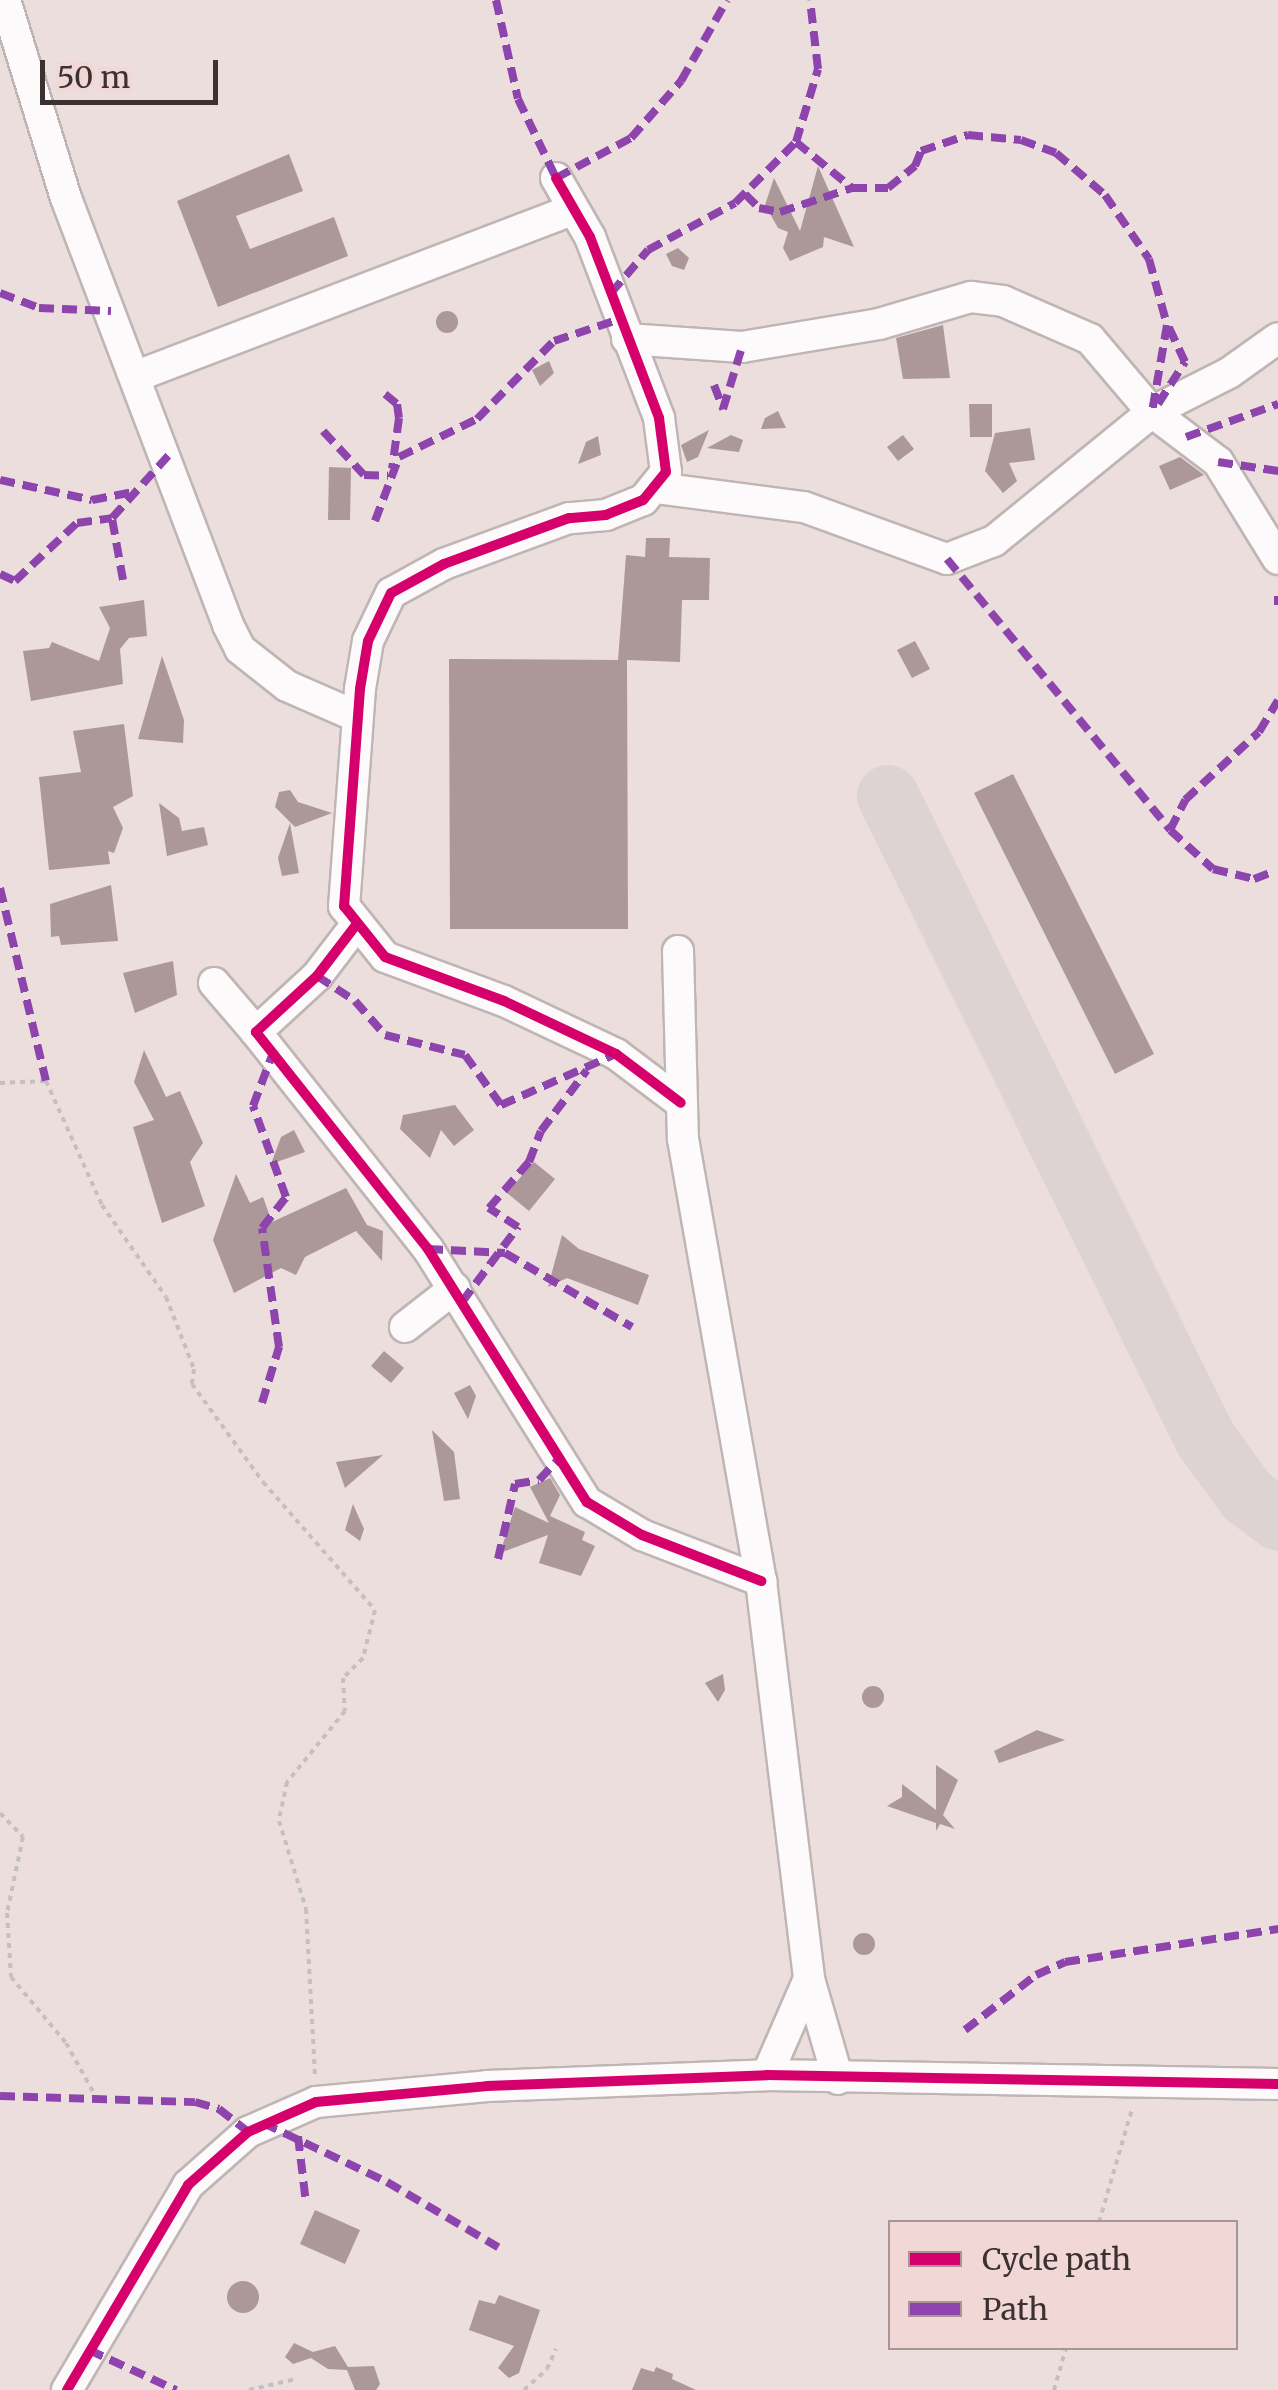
<!DOCTYPE html>
<html>
<head>
<meta charset="utf-8">
<style>
  body { margin:0 }
  #map { position:relative; width:1278px; height:2390px; overflow:hidden; background:#ebdedd; font-family:Merriweather,serif }
  div>[style] { position:absolute }
  .taxiway>* { height:62px; margin:-31px; padding:0 31px; transform-origin:31px; border-radius:31px; background:#dcd3d2 }
  .building>* { inset:0; background:#ac9898 }
  .round { border-radius:50% }
  .path>* { height:4px; margin-top:-2px; transform-origin:0; background:repeating-linear-gradient(90deg,#c5c0c0 0 5px,transparent 0 10px) }
  .roads { filter:drop-shadow(2px 0 #bfb5b4) drop-shadow(-2px 0 #bfb5b4) drop-shadow(0 2px #bfb5b4) drop-shadow(0 -2px #bfb5b4) }
  .minor>* { height:30px; margin:-15px; padding:0 15px; transform-origin:15px; border-radius:15px; background:#fcfafa }
  .quiet>* { height:8px; margin-top:-4px; transform-origin:0; background:repeating-linear-gradient(90deg,#8e44ad 0 15px,transparent 0 23px) }
  .cycleway>* { height:10px; margin:-5px; padding:0 5px; transform-origin:5px; border-radius:5px; background:#d6006c }
  span { translate:-50% -50%; white-space:nowrap; text-align:center; line-height:1.15; -webkit-text-stroke:10px #f1d8d7; paint-order:stroke }
  .legend { position:absolute; left:888px; top:2220px; width:350px; height:130px; box-sizing:border-box; background:#f1d8d7; border:2px solid #a89594; margin:0; padding:12px 18px; list-style:none; font-size:30px; color:#3a3130 }
  .legend li { display:flex; align-items:center; gap:20px; height:50px }
  .legend b { width:50px; border:2px solid #a89594 }
  .scale { position:absolute; left:40px; top:60px; width:178px; height:45px; box-sizing:border-box; border:5px solid #3a3130; border-top:0; padding-left:12px; font-size:30px; line-height:35px; white-space:nowrap; color:#3a3130; -webkit-text-stroke:8px #f1d8d7; paint-order:stroke }
</style>
</head>
<body>
<div id="map">
  <div class="taxiway">
    <i style="left:888px;top:796px;width:716px;rotate:63.72deg"></i>
    <i style="left:1205px;top:1438px;width:72px;rotate:54.1deg"></i>
    <i style="left:1247px;top:1496px;width:39px;rotate:37deg"></i>
  </div>
  <div class="building">
    <i style="clip-path:polygon(289px 154px,303px 191px,236px 216px,250px 249px,334px 217px,348px 256px,218px 307px,177px 201px)"></i>
    <i style="clip-path:polygon(818px 166px,854px 247px,824px 237px,823px 247px,790px 261px,783px 248px,788px 232px,778px 228px,765px 205px,774px 178px,800px 231px)"></i>
    <i style="clip-path:polygon(678px 248px,689px 258px,684px 270px,672px 266px,666px 254px)"></i>
    <i class="round" style="left:436px;top:311px;width:22px;height:22px"></i>
    <i style="clip-path:polygon(943px 325px,950px 378px,903px 379px,896px 338px)"></i>
    <i style="clip-path:polygon(549px 361px,554px 373px,540px 386px,532px 370px)"></i>
    <i style="clip-path:polygon(969px 404px,992px 404px,992px 437px,970px 437px)"></i>
    <i style="clip-path:polygon(778px 411px,786px 428px,761px 429px,765px 418px)"></i>
    <i style="clip-path:polygon(1030px 428px,1035px 460px,1009px 463px,1017px 481px,1003px 493px,985px 471px,995px 433px)"></i>
    <i style="clip-path:polygon(709px 430px,698px 457px,687px 462px,681px 445px)"></i>
    <i style="clip-path:polygon(731px 435px,743px 440px,739px 452px,707px 448px)"></i>
    <i style="clip-path:polygon(903px 435px,914px 449px,898px 461px,887px 447px)"></i>
    <i style="clip-path:polygon(598px 436px,601px 455px,578px 464px,586px 442px)"></i>
    <i style="clip-path:polygon(1180px 457px,1204px 475px,1170px 490px,1159px 466px)"></i>
    <i style="clip-path:polygon(329px 467px,351px 468px,350px 520px,328px 520px)"></i>
    <i style="clip-path:polygon(646px 538px,670px 538px,669px 557px,710px 558px,709px 600px,682px 600px,680px 662px,627px 660px,628px 929px,450px 929px,449px 659px,618px 660px,626px 555px,645px 557px)"></i>
    <i style="clip-path:polygon(144px 600px,147px 636px,129px 638px,120px 649px,123px 684px,31px 701px,23px 651px,49px 648px,52px 642px,99px 661px,110px 628px,99px 607px)"></i>
    <i style="clip-path:polygon(915px 641px,930px 669px,912px 678px,897px 650px)"></i>
    <i style="clip-path:polygon(162px 656px,184px 720px,183px 743px,138px 739px)"></i>
    <i style="clip-path:polygon(124px 724px,133px 796px,113px 807px,123px 828px,114px 853px,108px 851px,110px 864px,49px 870px,39px 777px,81px 772px,73px 731px)"></i>
    <i style="clip-path:polygon(1013px 774px,1154px 1054px,1115px 1074px,974px 793px)"></i>
    <i style="clip-path:polygon(290px 790px,298px 802px,332px 813px,295px 827px,275px 807px,279px 792px)"></i>
    <i style="clip-path:polygon(159px 803px,179px 818px,182px 831px,204px 827px,208px 845px,167px 856px)"></i>
    <i style="clip-path:polygon(290px 823px,299px 873px,282px 876px,278px 858px)"></i>
    <i style="clip-path:polygon(111px 885px,118px 941px,61px 945px,59px 936px,51px 937px,50px 904px)"></i>
    <i style="clip-path:polygon(173px 961px,177px 995px,135px 1013px,123px 973px)"></i>
    <i style="clip-path:polygon(144px 1050px,166px 1097px,180px 1091px,203px 1143px,190px 1162px,205px 1206px,162px 1223px,133px 1127px,154px 1120px,134px 1082px)"></i>
    <i style="clip-path:polygon(455px 1105px,474px 1130px,454px 1146px,441px 1130px,430px 1158px,400px 1129px,403px 1115px)"></i>
    <i style="clip-path:polygon(294px 1130px,305px 1152px,271px 1164px,281px 1137px)"></i>
    <i style="clip-path:polygon(534px 1162px,555px 1179px,529px 1211px,507px 1193px)"></i>
    <i style="clip-path:polygon(236px 1174px,250px 1203px,263px 1197px,272px 1222px,346px 1188px,367px 1225px,383px 1231px,382px 1261px,356px 1231px,305px 1257px,296px 1275px,281px 1268px,234px 1293px,213px 1240px)"></i>
    <i style="clip-path:polygon(562px 1235px,579px 1249px,649px 1275px,638px 1305px,567px 1278px,548px 1287px)"></i>
    <i style="clip-path:polygon(384px 1351px,404px 1368px,391px 1383px,371px 1366px)"></i>
    <i style="clip-path:polygon(470px 1385px,476px 1396px,468px 1419px,454px 1393px)"></i>
    <i style="clip-path:polygon(432px 1430px,454px 1452px,460px 1499px,444px 1501px)"></i>
    <i style="clip-path:polygon(383px 1455px,345px 1488px,336px 1462px)"></i>
    <i style="clip-path:polygon(550px 1478px,560px 1495px,550px 1516px,585px 1532px,582px 1540px,595px 1546px,581px 1576px,539px 1563px,548px 1535px,500px 1553px,515px 1507px,549px 1523px,530px 1487px)"></i>
    <i style="clip-path:polygon(353px 1504px,364px 1529px,360px 1541px,345px 1530px)"></i>
    <i style="clip-path:polygon(723px 1674px,725px 1690px,718px 1702px,705px 1683px)"></i>
    <i class="round" style="left:862px;top:1686px;width:22px;height:22px"></i>
    <i style="clip-path:polygon(1037px 1730px,1065px 1740px,999px 1763px,994px 1751px)"></i>
    <i style="clip-path:polygon(936px 1765px,958px 1780px,943px 1815px,955px 1829px,940px 1824px,936px 1831px,936px 1823px,887px 1806px,902px 1797px,902px 1784px,936px 1810px)"></i>
    <i class="round" style="left:853px;top:1933px;width:22px;height:22px"></i>
    <i style="clip-path:polygon(315px 2210px,360px 2230px,345px 2264px,300px 2244px)"></i>
    <i class="round" style="left:227px;top:2281px;width:32px;height:32px"></i>
    <i style="clip-path:polygon(499px 2295px,540px 2310px,519px 2373px,509px 2378px,498px 2368px,514px 2346px,469px 2330px,479px 2300px,495px 2304px)"></i>
    <i style="clip-path:polygon(294px 2343px,313px 2352px,335px 2346px,348px 2367px,374px 2366px,380px 2384px,376px 2390px,355px 2390px,347px 2370px,328px 2369px,311px 2358px,293px 2364px,285px 2357px)"></i>
    <i style="clip-path:polygon(656px 2367px,673px 2374px,672px 2379px,696px 2390px,632px 2390px,641px 2368px,654px 2372px)"></i>
  </div>
  <div class="path">
    <i style="left:0;top:1083px;width:46px;rotate:-2.5deg"></i>
    <i style="left:46px;top:1081px;width:136px;rotate:65.7deg"></i>
    <i style="left:102px;top:1205px;width:112px;rotate:55.2deg"></i>
    <i style="left:166px;top:1297px;width:77px;rotate:68.7deg"></i>
    <i style="left:194px;top:1369px;width:15px;rotate:98deg"></i>
    <i style="left:192px;top:1384px;width:121px;rotate:54.1deg"></i>
    <i style="left:263px;top:1482px;width:170px;rotate:48.8deg"></i>
    <i style="left:375px;top:1610px;width:49px;rotate:104deg"></i>
    <i style="left:363px;top:1658px;width:28px;rotate:135deg"></i>
    <i style="left:343px;top:1678px;width:33px;rotate:87deg"></i>
    <i style="left:345px;top:1711px;width:92px;rotate:129.2deg"></i>
    <i style="left:287px;top:1782px;width:40px;rotate:102deg"></i>
    <i style="left:279px;top:1821px;width:92px;rotate:72.9deg"></i>
    <i style="left:306px;top:1909px;width:168px;rotate:86.9deg"></i>
    <i style="left:0;top:1813px;width:33px;rotate:46deg"></i>
    <i style="left:23px;top:1837px;width:78px;rotate:101.9deg"></i>
    <i style="left:7px;top:1913px;width:64px;rotate:86.4deg"></i>
    <i style="left:11px;top:1977px;width:86px;rotate:50.2deg"></i>
    <i style="left:66px;top:2043px;width:62px;rotate:60.9deg"></i>
    <i style="left:1099px;top:2222px;width:118px;rotate:-73.7deg"></i>
    <i style="left:249px;top:2390px;width:48px;rotate:-13.2deg"></i>
    <i style="left:524px;top:2390px;width:31px;rotate:-42deg"></i>
    <i style="left:547px;top:2369px;width:22px;rotate:-66deg"></i>
    <i style="left:1054px;top:2390px;width:44px;rotate:-74.1deg"></i>
  </div>
  <div class="roads">
    <div class="minor">
      <i style="left:5px;top:0;width:207px;rotate:72.9deg"></i>
      <i style="left:66px;top:198px;width:457px;rotate:69.2deg"></i>
      <i style="left:228px;top:625px;width:27px;rotate:63deg"></i>
      <i style="left:240px;top:649px;width:60px;rotate:38.2deg"></i>
      <i style="left:287px;top:686px;width:77px;rotate:23.6deg"></i>
      <i style="left:556px;top:178px;width:68px;rotate:60deg"></i>
      <i style="left:590px;top:237px;width:194px;rotate:69.1deg"></i>
      <i style="left:659px;top:418px;width:54px;rotate:82.6deg"></i>
      <i style="left:666px;top:472px;width:36px;rotate:129deg"></i>
      <i style="left:643px;top:500px;width:40px;rotate:158deg"></i>
      <i style="left:606px;top:515px;width:37px;rotate:175deg"></i>
      <i style="left:569px;top:518px;width:133px;rotate:159.8deg"></i>
      <i style="left:444px;top:564px;width:60px;rotate:151.3deg"></i>
      <i style="left:391px;top:593px;width:53px;rotate:115.6deg"></i>
      <i style="left:368px;top:641px;width:49px;rotate:99.5deg"></i>
      <i style="left:360px;top:689px;width:218px;rotate:94.2deg"></i>
      <i style="left:344px;top:906px;width:65px;rotate:51.2deg"></i>
      <i style="left:385px;top:957px;width:127px;rotate:20.3deg"></i>
      <i style="left:504px;top:1001px;width:124px;rotate:25.3deg"></i>
      <i style="left:616px;top:1054px;width:81px;rotate:37deg"></i>
      <i style="left:627px;top:339px;width:115px;rotate:4deg"></i>
      <i style="left:742px;top:347px;width:139px;rotate:-9.5deg"></i>
      <i style="left:879px;top:324px;width:96px;rotate:-16.4deg"></i>
      <i style="left:971px;top:297px;width:32px;rotate:7deg"></i>
      <i style="left:1003px;top:301px;width:95px;rotate:23.6deg"></i>
      <i style="left:1090px;top:339px;width:96px;rotate:49.7deg"></i>
      <i style="left:1152px;top:412px;width:83px;rotate:37.1deg"></i>
      <i style="left:1218px;top:462px;width:114px;rotate:58.3deg"></i>
      <i style="left:137px;top:376px;width:466px;rotate:-20.9deg"></i>
      <i style="left:657px;top:488px;width:148px;rotate:7.4deg"></i>
      <i style="left:804px;top:507px;width:152px;rotate:20deg"></i>
      <i style="left:947px;top:559px;width:50px;rotate:-21deg"></i>
      <i style="left:994px;top:541px;width:204px;rotate:-39.2deg"></i>
      <i style="left:1152px;top:412px;width:86px;rotate:-26.9deg"></i>
      <i style="left:1229px;top:373px;width:60px;rotate:-35.5deg"></i>
      <i style="left:356px;top:925px;width:64px;rotate:127.4deg"></i>
      <i style="left:317px;top:976px;width:83px;rotate:137.4deg"></i>
      <i style="left:256px;top:1032px;width:277px;rotate:51.6deg"></i>
      <i style="left:428px;top:1249px;width:299px;rotate:57.9deg"></i>
      <i style="left:587px;top:1502px;width:64px;rotate:31deg"></i>
      <i style="left:642px;top:1535px;width:128px;rotate:21.1deg"></i>
      <i style="left:678px;top:951px;width:188px;rotate:88.5deg"></i>
      <i style="left:683px;top:1139px;width:449px;rotate:80deg"></i>
      <i style="left:761px;top:1581px;width:401px;rotate:83.1deg"></i>
      <i style="left:809px;top:1979px;width:104px;rotate:73.8deg"></i>
      <i style="left:214px;top:983px;width:65px;rotate:49.4deg"></i>
      <i style="left:405px;top:1327px;width:63px;rotate:-38deg"></i>
      <i style="left:767px;top:2075px;width:105px;rotate:-66.4deg"></i>
      <i style="left:67px;top:2390px;width:238px;rotate:-59.4deg"></i>
      <i style="left:188px;top:2185px;width:80px;rotate:-41.5deg"></i>
      <i style="left:248px;top:2132px;width:74px;rotate:-23.8deg"></i>
      <i style="left:316px;top:2102px;width:172px;rotate:-5.3deg"></i>
      <i style="left:487px;top:2086px;width:280px;rotate:-2.2deg"></i>
      <i style="left:767px;top:2075px;width:511px;rotate:1.01deg"></i>
    </div>
  </div>
  <div class="quiet">
    <i style="left:496px;top:0;width:101px;rotate:77.5deg"></i>
    <i style="left:518px;top:99px;width:88px;rotate:64.3deg"></i>
    <i style="left:556px;top:178px;width:85px;rotate:-28.1deg"></i>
    <i style="left:631px;top:138px;width:76px;rotate:-48.7deg"></i>
    <i style="left:681px;top:81px;width:93px;rotate:-60.4deg"></i>
    <i style="left:796px;top:142px;width:72px;rotate:39.4deg"></i>
    <i style="left:745px;top:194px;width:20px;rotate:45deg"></i>
    <i style="left:759px;top:208px;width:21px;rotate:11deg"></i>
    <i style="left:780px;top:212px;width:76px;rotate:-18.4deg"></i>
    <i style="left:852px;top:188px;width:36px"></i>
    <i style="left:888px;top:188px;width:35px;rotate:-39deg"></i>
    <i style="left:915px;top:166px;width:16px;rotate:-68deg"></i>
    <i style="left:921px;top:151px;width:50px;rotate:-18.8deg"></i>
    <i style="left:968px;top:135px;width:53px;rotate:5.4deg"></i>
    <i style="left:1021px;top:140px;width:37px;rotate:20deg"></i>
    <i style="left:1056px;top:153px;width:65px;rotate:40.6deg"></i>
    <i style="left:1105px;top:195px;width:78px;rotate:55.5deg"></i>
    <i style="left:1149px;top:259px;width:68px;rotate:74.7deg"></i>
    <i style="left:1167px;top:325px;width:88px;rotate:99.8deg"></i>
    <i style="left:0;top:293px;width:42px;rotate:21deg"></i>
    <i style="left:39px;top:308px;width:72px;rotate:2.4deg"></i>
    <i style="left:611px;top:293px;width:57px;rotate:-49.3deg"></i>
    <i style="left:648px;top:250px;width:99px;rotate:-28.4deg"></i>
    <i style="left:735px;top:203px;width:86px;rotate:-45deg"></i>
    <i style="left:796px;top:142px;width:76px;rotate:-73.2deg"></i>
    <i style="left:818px;top:69px;width:69px;rotate:-96.6deg"></i>
    <i style="left:714px;top:385px;width:26px;rotate:69deg"></i>
    <i style="left:723px;top:409px;width:65px;rotate:-73deg"></i>
    <i style="left:385px;top:394px;width:16px;rotate:40deg"></i>
    <i style="left:397px;top:404px;width:14px;rotate:82deg"></i>
    <i style="left:399px;top:418px;width:51px;rotate:97.8deg"></i>
    <i style="left:1158px;top:404px;width:50px;rotate:-57.3deg"></i>
    <i style="left:1185px;top:362px;width:40px;rotate:-115deg"></i>
    <i style="left:323px;top:431px;width:60px;rotate:47deg"></i>
    <i style="left:364px;top:475px;width:24px;rotate:2deg"></i>
    <i style="left:1186px;top:437px;width:98px;rotate:-19.7deg"></i>
    <i style="left:1218px;top:462px;width:61px;rotate:8.5deg"></i>
    <i style="left:0;top:480px;width:94px;rotate:12.3deg"></i>
    <i style="left:92px;top:500px;width:42px;rotate:-11deg"></i>
    <i style="left:375px;top:521px;width:68px;rotate:-69.4deg"></i>
    <i style="left:399px;top:457px;width:87px;rotate:-26deg"></i>
    <i style="left:477px;top:419px;width:110px;rotate:-45.4deg"></i>
    <i style="left:554px;top:341px;width:70px;rotate:-18.4deg"></i>
    <i style="left:947px;top:559px;width:351px;rotate:50.5deg"></i>
    <i style="left:1170px;top:830px;width:58px;rotate:42.2deg"></i>
    <i style="left:1213px;top:869px;width:42px;rotate:13.7deg"></i>
    <i style="left:1254px;top:879px;width:19px;rotate:-21deg"></i>
    <i style="left:0;top:574px;width:17px;rotate:25deg"></i>
    <i style="left:15px;top:581px;width:85px;rotate:-43.1deg"></i>
    <i style="left:77px;top:523px;width:35px;rotate:-8deg"></i>
    <i style="left:123px;top:580px;width:63px;rotate:-100.1deg"></i>
    <i style="left:112px;top:518px;width:85px;rotate:-47.9deg"></i>
    <i style="left:1278px;top:596px;width:9px;rotate:90deg"></i>
    <i style="left:1170px;top:830px;width:34px;rotate:-63deg"></i>
    <i style="left:1185px;top:800px;width:100px;rotate:-42.6deg"></i>
    <i style="left:1259px;top:732px;width:37px;rotate:-59deg"></i>
    <i style="left:0;top:888px;width:198px;rotate:76.6deg"></i>
    <i style="left:317px;top:976px;width:45px;rotate:33.3deg"></i>
    <i style="left:355px;top:1001px;width:45px;rotate:48.6deg"></i>
    <i style="left:385px;top:1035px;width:82px;rotate:14deg"></i>
    <i style="left:465px;top:1055px;width:62px;rotate:54.2deg"></i>
    <i style="left:501px;top:1105px;width:126px;rotate:-23.9deg"></i>
    <i style="left:428px;top:1249px;width:77px;rotate:3deg"></i>
    <i style="left:505px;top:1253px;width:147px;rotate:30.2deg"></i>
    <i style="left:462px;top:1302px;width:94px;rotate:-53.3deg"></i>
    <i style="left:518px;top:1227px;width:35px;rotate:-147deg"></i>
    <i style="left:489px;top:1208px;width:61px;rotate:-49deg"></i>
    <i style="left:529px;top:1162px;width:33px;rotate:-69deg"></i>
    <i style="left:541px;top:1131px;width:76px;rotate:-53deg"></i>
    <i style="left:262px;top:1403px;width:59px;rotate:-73.1deg"></i>
    <i style="left:279px;top:1347px;width:120px;rotate:-98.1deg"></i>
    <i style="left:262px;top:1228px;width:39px;rotate:-52deg"></i>
    <i style="left:286px;top:1197px;width:97px;rotate:-109.9deg"></i>
    <i style="left:253px;top:1106px;width:60px;rotate:-69.4deg"></i>
    <i style="left:498px;top:1559px;width:77px;rotate:-77.2deg"></i>
    <i style="left:515px;top:1484px;width:24px;rotate:-9deg"></i>
    <i style="left:539px;top:1480px;width:34px;rotate:-47deg"></i>
    <i style="left:965px;top:2030px;width:90px;rotate:-37.8deg"></i>
    <i style="left:1036px;top:1975px;width:32px;rotate:-24deg"></i>
    <i style="left:1065px;top:1962px;width:216px;rotate:-8.8deg"></i>
    <i style="left:0;top:2096px;width:195px;rotate:1.8deg"></i>
    <i style="left:195px;top:2102px;width:25px;rotate:16deg"></i>
    <i style="left:219px;top:2109px;width:37px;rotate:38deg"></i>
    <i style="left:263px;top:2123px;width:137px;rotate:25.4deg"></i>
    <i style="left:387px;top:2182px;width:129px;rotate:30.4deg"></i>
    <i style="left:298px;top:2136px;width:67px;rotate:83.2deg"></i>
    <i style="left:89px;top:2350px;width:96px;rotate:24.7deg"></i>
  </div>
  <div class="cycleway">
    <i style="left:556px;top:178px;width:68px;rotate:60deg"></i>
    <i style="left:590px;top:237px;width:194px;rotate:69.1deg"></i>
    <i style="left:659px;top:418px;width:54px;rotate:82.6deg"></i>
    <i style="left:666px;top:472px;width:36px;rotate:129deg"></i>
    <i style="left:643px;top:500px;width:40px;rotate:158deg"></i>
    <i style="left:606px;top:515px;width:37px;rotate:175deg"></i>
    <i style="left:569px;top:518px;width:133px;rotate:159.8deg"></i>
    <i style="left:444px;top:564px;width:60px;rotate:151.3deg"></i>
    <i style="left:391px;top:593px;width:53px;rotate:115.6deg"></i>
    <i style="left:368px;top:641px;width:49px;rotate:99.5deg"></i>
    <i style="left:360px;top:689px;width:218px;rotate:94.2deg"></i>
    <i style="left:344px;top:906px;width:65px;rotate:51.2deg"></i>
    <i style="left:385px;top:957px;width:127px;rotate:20.3deg"></i>
    <i style="left:504px;top:1001px;width:124px;rotate:25.3deg"></i>
    <i style="left:616px;top:1054px;width:81px;rotate:37deg"></i>
    <i style="left:356px;top:925px;width:64px;rotate:127.4deg"></i>
    <i style="left:317px;top:976px;width:83px;rotate:137.4deg"></i>
    <i style="left:256px;top:1032px;width:277px;rotate:51.6deg"></i>
    <i style="left:428px;top:1249px;width:299px;rotate:57.9deg"></i>
    <i style="left:587px;top:1502px;width:64px;rotate:31deg"></i>
    <i style="left:642px;top:1535px;width:128px;rotate:21.1deg"></i>
    <i style="left:67px;top:2390px;width:238px;rotate:-59.4deg"></i>
    <i style="left:188px;top:2185px;width:80px;rotate:-41.5deg"></i>
    <i style="left:248px;top:2132px;width:74px;rotate:-23.8deg"></i>
    <i style="left:316px;top:2102px;width:172px;rotate:-5.3deg"></i>
    <i style="left:487px;top:2086px;width:280px;rotate:-2.2deg"></i>
    <i style="left:767px;top:2075px;width:511px;rotate:1.01deg"></i>
  </div>
  <ul class="legend">
  <li><b style="height:12px;background:#d6006c"></b>Cycle path</li>
  <li><b style="height:12px;background:#8e44ad"></b>Path</li>
  </ul>
  <div class="scale">50 m</div>
</div>
</body>
</html>
